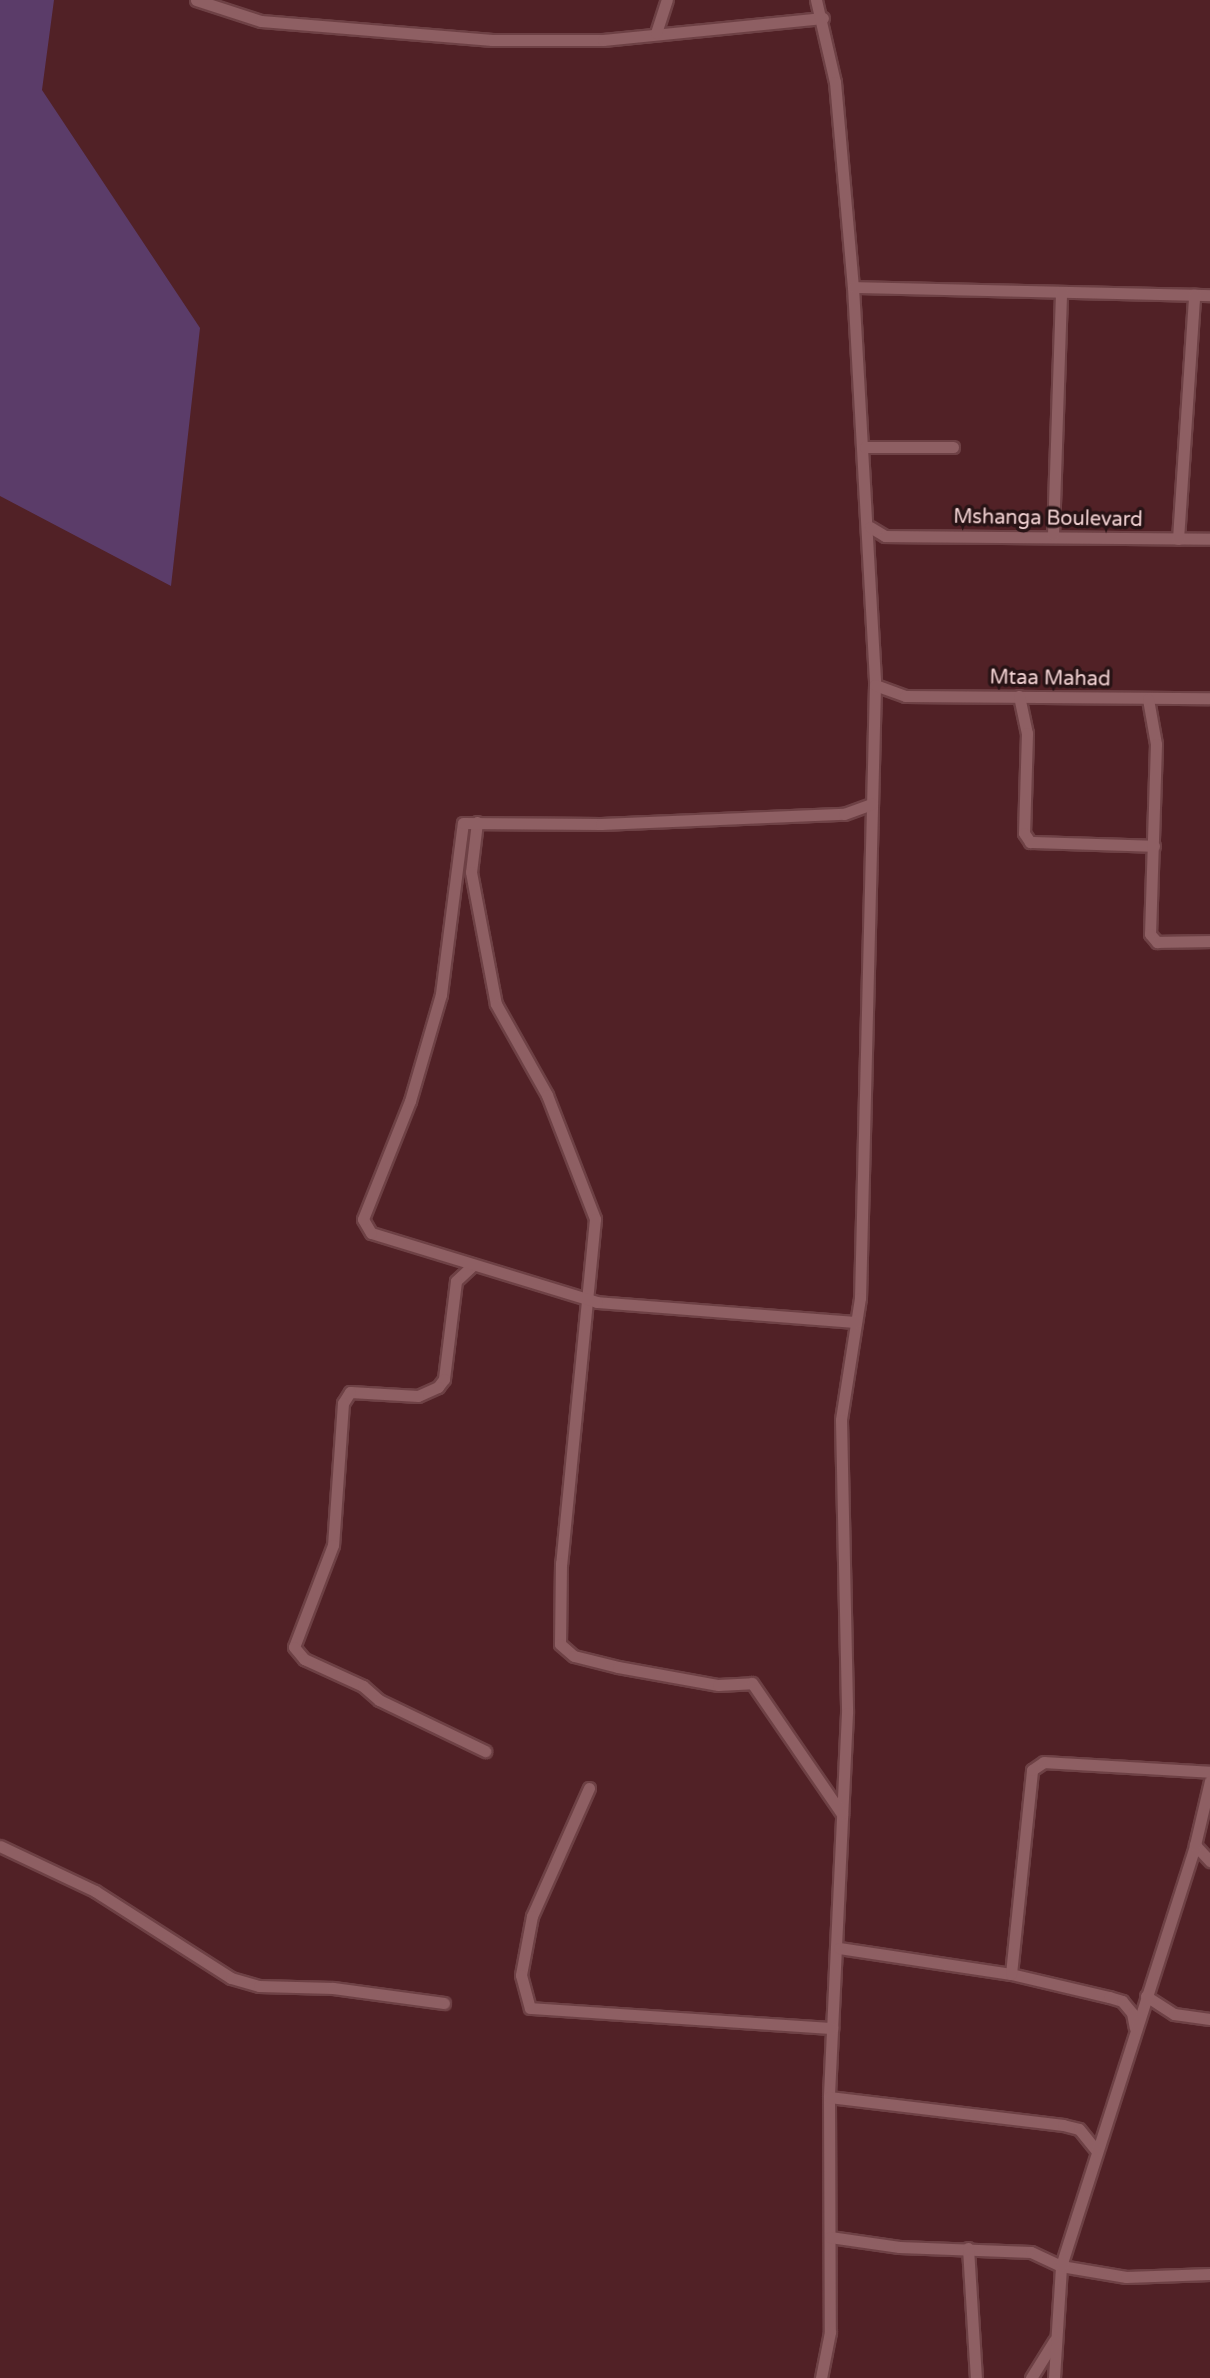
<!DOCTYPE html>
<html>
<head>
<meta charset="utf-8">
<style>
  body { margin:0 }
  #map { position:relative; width:1210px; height:2378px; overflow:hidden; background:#512126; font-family:"Varela Round",sans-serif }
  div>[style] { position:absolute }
  .green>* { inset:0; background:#5b3c69 }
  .roads { filter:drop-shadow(2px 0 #6e4145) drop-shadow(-2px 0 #6e4145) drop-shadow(0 2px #6e4145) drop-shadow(0 -2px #6e4145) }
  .minor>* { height:11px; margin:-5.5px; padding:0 5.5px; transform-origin:5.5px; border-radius:5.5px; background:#8e5f63 }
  span { translate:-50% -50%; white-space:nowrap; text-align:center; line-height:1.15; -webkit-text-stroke:7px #281315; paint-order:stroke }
  .street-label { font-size:20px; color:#f3d3d4 }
</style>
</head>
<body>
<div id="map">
  <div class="green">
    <i style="clip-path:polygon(0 0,54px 0,42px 90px,200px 328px,171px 586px,0 496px)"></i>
  </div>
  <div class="roads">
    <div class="minor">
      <i style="left:196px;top:0;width:68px;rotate:17.9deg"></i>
      <i style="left:261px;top:21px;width:232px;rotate:4.7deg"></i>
      <i style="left:492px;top:40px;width:111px"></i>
      <i style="left:603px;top:40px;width:221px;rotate:-5.7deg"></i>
      <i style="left:816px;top:0;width:84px;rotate:77deg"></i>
      <i style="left:835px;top:82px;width:206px;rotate:85deg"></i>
      <i style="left:853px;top:287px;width:399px;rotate:86.8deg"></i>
      <i style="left:875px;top:685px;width:613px;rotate:91.4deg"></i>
      <i style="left:860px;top:1298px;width:123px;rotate:98.9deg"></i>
      <i style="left:841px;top:1420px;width:293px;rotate:88.8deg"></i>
      <i style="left:847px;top:1713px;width:384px;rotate:92.7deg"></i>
      <i style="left:829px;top:2097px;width:235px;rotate:89.8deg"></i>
      <i style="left:830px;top:2332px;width:47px;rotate:101.1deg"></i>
      <i style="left:656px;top:33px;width:35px;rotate:-72deg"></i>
      <i style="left:853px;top:287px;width:357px;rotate:1.3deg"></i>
      <i style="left:865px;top:447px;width:88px"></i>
      <i style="left:870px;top:527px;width:17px;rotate:31deg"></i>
      <i style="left:885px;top:536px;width:325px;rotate:0.5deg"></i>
      <i style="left:1053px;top:535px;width:243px;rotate:-88.1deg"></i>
      <i style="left:1178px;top:539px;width:245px;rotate:-86.2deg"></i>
      <i style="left:875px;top:685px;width:32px;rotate:20deg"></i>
      <i style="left:905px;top:696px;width:305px;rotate:0.4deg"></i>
      <i style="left:1019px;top:696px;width:38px;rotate:78deg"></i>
      <i style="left:1027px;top:733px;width:100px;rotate:91.7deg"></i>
      <i style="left:1024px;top:833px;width:11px;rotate:56deg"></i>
      <i style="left:1030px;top:842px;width:124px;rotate:1.8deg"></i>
      <i style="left:1148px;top:699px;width:46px;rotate:79.9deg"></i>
      <i style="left:1156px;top:744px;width:190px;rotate:91.8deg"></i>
      <i style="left:1150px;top:934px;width:11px;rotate:49deg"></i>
      <i style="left:1157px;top:942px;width:53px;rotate:-1.1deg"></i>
      <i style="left:477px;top:822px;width:50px;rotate:96.8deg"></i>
      <i style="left:471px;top:872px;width:134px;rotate:79.3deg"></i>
      <i style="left:496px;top:1004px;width:104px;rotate:60.7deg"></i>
      <i style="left:547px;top:1095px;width:133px;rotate:68.8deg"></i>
      <i style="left:595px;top:1219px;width:346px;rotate:95.6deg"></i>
      <i style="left:561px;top:1563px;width:81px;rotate:90.7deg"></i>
      <i style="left:560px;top:1644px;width:18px;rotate:41deg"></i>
      <i style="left:574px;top:1656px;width:45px;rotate:14deg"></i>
      <i style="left:618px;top:1667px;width:102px;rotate:10.2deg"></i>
      <i style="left:718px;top:1685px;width:34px;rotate:-3deg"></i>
      <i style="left:752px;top:1683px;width:159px;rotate:55.5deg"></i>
      <i style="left:472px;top:1266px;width:22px;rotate:137deg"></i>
      <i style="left:456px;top:1281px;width:99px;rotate:97deg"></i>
      <i style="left:444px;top:1379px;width:10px;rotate:127deg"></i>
      <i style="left:438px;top:1387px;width:22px;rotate:156deg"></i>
      <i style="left:418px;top:1396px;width:68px;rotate:-176.6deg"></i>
      <i style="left:350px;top:1392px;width:13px;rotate:122deg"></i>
      <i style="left:343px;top:1403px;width:142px;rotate:94deg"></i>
      <i style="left:333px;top:1545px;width:109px;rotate:110.9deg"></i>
      <i style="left:294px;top:1647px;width:16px;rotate:50deg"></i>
      <i style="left:304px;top:1659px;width:65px;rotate:24.6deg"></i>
      <i style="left:363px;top:1686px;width:21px;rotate:41deg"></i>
      <i style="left:379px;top:1700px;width:118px;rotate:25.7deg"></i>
      <i style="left:856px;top:1322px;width:260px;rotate:-175.6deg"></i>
      <i style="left:597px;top:1302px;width:236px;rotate:-163deg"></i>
      <i style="left:371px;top:1233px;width:16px;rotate:-120deg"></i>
      <i style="left:363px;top:1219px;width:127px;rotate:-68.3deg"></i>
      <i style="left:410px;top:1101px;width:111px;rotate:-73.8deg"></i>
      <i style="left:441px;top:994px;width:172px;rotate:-82.7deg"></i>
      <i style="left:463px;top:823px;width:138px;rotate:0.4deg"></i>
      <i style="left:601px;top:824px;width:243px;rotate:-2.4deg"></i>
      <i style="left:844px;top:814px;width:30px;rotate:-20deg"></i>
      <i style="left:589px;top:1788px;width:140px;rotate:114deg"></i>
      <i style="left:532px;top:1916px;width:60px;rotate:100.6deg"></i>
      <i style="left:521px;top:1975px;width:34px;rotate:75deg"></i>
      <i style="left:530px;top:2008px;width:303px;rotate:3.8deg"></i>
      <i style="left:1195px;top:1845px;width:22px;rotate:47deg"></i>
      <i style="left:0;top:1846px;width:105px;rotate:25.3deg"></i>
      <i style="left:95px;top:1891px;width:161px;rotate:32.6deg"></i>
      <i style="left:231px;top:1978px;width:29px;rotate:16deg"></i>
      <i style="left:259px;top:1986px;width:74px;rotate:1.5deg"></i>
      <i style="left:333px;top:1988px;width:112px;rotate:7.7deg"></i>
      <i style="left:839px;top:1948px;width:174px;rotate:8.6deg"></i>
      <i style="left:1011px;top:1974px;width:101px;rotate:13.2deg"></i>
      <i style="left:1109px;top:1997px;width:14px;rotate:17deg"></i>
      <i style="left:1122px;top:2001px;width:16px;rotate:50deg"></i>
      <i style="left:1132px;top:2013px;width:15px;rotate:79deg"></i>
      <i style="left:1011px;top:1974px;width:205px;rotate:-84.1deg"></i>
      <i style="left:1032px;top:1770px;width:14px;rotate:-34deg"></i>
      <i style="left:1044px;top:1762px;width:166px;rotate:3.4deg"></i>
      <i style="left:1146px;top:1996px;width:33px;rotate:33deg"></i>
      <i style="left:1174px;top:2014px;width:36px;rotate:8deg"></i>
      <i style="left:829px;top:2097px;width:236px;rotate:6.8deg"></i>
      <i style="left:1063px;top:2125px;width:16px;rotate:14deg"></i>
      <i style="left:1079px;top:2129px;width:26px;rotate:51deg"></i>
      <i style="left:830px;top:2237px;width:70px;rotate:8.2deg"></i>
      <i style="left:899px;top:2247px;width:132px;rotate:2.2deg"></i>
      <i style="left:1031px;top:2252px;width:33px;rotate:25deg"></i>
      <i style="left:1061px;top:2266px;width:66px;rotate:9.6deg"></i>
      <i style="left:1126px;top:2277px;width:84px;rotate:-2deg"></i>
      <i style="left:968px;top:2248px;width:130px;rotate:86.5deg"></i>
      <i style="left:1031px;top:2378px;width:44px;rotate:-58.1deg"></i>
      <i style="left:1054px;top:2378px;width:112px;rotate:-86.4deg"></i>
      <i style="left:1061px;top:2266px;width:442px;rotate:-72.3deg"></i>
      <i style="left:1195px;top:1845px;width:66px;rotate:-76.8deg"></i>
    </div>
  </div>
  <div class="street-label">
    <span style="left:1048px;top:519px;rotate:1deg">Mshanga Boulevard</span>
    <span style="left:1050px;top:679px;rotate:1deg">Mtaa Mahad</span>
  </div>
</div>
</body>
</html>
